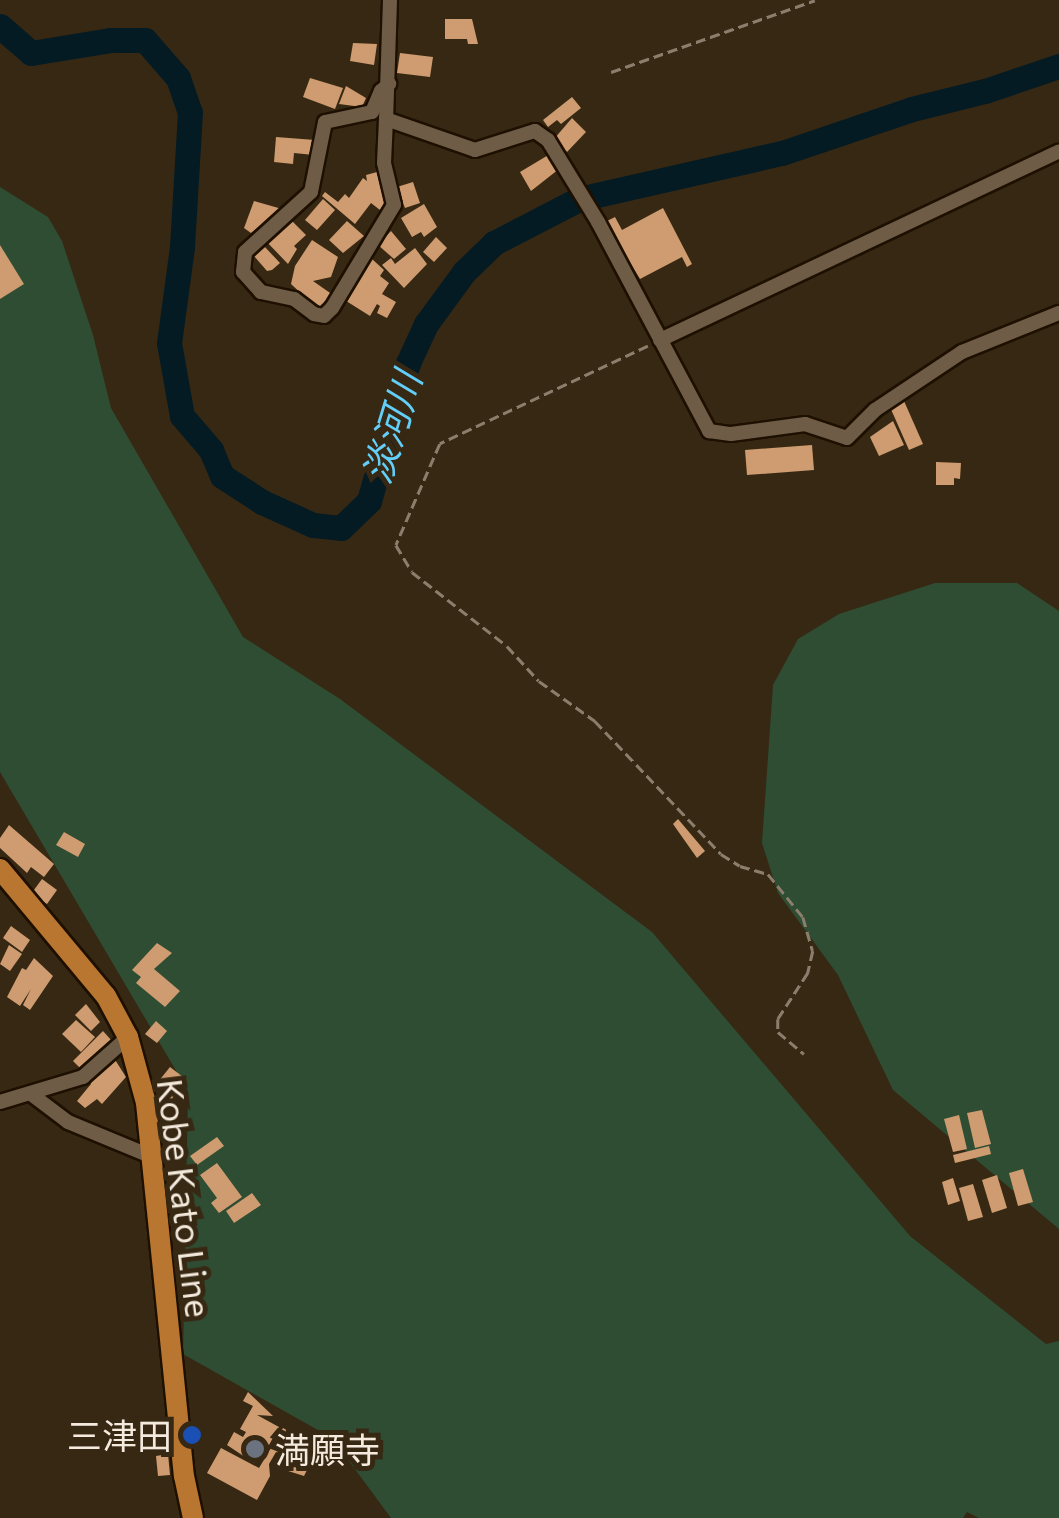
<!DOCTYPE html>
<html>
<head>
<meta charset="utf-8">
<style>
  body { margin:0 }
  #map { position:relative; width:1059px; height:1518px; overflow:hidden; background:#372813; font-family:Commissioner,"Noto Sans JP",sans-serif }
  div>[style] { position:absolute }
  .green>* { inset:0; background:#2e4d33 }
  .river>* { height:25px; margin:-12.5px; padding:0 12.5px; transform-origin:12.5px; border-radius:12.5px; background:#041b24 }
  .building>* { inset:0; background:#ce9c70 }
  .path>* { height:2.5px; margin-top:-1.25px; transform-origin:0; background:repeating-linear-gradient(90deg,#8b7e6d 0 10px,transparent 0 15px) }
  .roads { filter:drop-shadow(2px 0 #1e1000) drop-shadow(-2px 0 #1e1000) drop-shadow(0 2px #1e1000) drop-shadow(0 -2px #1e1000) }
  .minor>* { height:14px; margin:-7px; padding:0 7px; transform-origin:7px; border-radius:7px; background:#6e5c46 }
  .primary>* { height:20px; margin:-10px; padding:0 10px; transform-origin:10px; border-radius:10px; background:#b97631 }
  .dots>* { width:28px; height:28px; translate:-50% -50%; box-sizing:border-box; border:5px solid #372813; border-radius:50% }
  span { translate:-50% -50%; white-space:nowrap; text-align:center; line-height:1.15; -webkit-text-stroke:10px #372813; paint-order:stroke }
  .street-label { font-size:35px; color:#f4eadd }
  .poi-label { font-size:35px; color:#f4eadd }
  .right { translate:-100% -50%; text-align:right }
  .left { translate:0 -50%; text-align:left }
  .water-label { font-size:38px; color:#63cff8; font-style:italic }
</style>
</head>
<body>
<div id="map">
  <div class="green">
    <i style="clip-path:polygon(0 187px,48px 217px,62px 241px,93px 335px,111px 408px,243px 637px,340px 699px,652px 932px,910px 1236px,1046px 1344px,1059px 1341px,1059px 1518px,979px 1518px,967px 1512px,963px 1518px,391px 1518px,332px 1438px,183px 1354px,188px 1091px,0 772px)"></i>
    <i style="clip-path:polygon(935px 583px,1017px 583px,1059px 611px,1059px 1229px,893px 1090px,838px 975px,778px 893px,762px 843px,773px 685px,798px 639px,839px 614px)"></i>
  </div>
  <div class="river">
    <i style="left:0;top:26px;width:41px;rotate:41.1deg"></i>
    <i style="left:31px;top:53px;width:80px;rotate:-9.3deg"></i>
    <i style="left:110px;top:40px;width:35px"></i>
    <i style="left:145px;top:40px;width:50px;rotate:49deg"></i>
    <i style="left:178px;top:78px;width:36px;rotate:71deg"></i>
    <i style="left:190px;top:112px;width:135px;rotate:93.4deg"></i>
    <i style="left:182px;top:247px;width:97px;rotate:97.7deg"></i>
    <i style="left:169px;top:343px;width:74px;rotate:79.9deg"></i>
    <i style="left:182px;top:416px;width:45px;rotate:49.5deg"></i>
    <i style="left:211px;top:450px;width:28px;rotate:67deg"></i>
    <i style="left:222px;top:476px;width:48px;rotate:33deg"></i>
    <i style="left:262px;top:502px;width:56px;rotate:24.3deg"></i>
    <i style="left:313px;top:525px;width:28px;rotate:6deg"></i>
    <i style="left:341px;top:528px;width:39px;rotate:-44deg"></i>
    <i style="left:369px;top:501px;width:143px;rotate:-74.2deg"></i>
    <i style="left:408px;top:363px;width:43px;rotate:-65.2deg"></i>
    <i style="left:426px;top:324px;width:64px;rotate:-53.8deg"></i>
    <i style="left:464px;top:272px;width:42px;rotate:-44deg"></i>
    <i style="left:494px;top:243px;width:96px;rotate:-27.4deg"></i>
    <i style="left:579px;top:199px;width:208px;rotate:-12.8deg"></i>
    <i style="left:782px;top:153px;width:137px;rotate:-18.7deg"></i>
    <i style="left:912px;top:109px;width:75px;rotate:-13.9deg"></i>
    <i style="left:985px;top:91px;width:78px;rotate:-18.7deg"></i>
  </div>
  <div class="building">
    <i style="clip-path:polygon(445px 19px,472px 19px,478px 44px,468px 44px,467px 39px,445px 39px)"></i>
    <i style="clip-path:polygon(353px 43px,377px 44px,374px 65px,350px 61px)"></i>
    <i style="clip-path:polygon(400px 53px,433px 57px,430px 77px,397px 73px)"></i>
    <i style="clip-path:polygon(310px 78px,343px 88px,335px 109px,303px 97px)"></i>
    <i style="clip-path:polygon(346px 86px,366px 98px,362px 107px,339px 104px)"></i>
    <i style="clip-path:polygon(572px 97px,581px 108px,561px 124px,557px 120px,548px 127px,543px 120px)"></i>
    <i style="clip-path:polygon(572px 118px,586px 132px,567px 152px,554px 139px)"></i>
    <i style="clip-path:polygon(276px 137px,315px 140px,314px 155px,294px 153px,293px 164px,274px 162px)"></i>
    <i style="clip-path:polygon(550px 154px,559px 169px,531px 191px,520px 172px)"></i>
    <i style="clip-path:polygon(377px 172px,385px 203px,380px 210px,371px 203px,355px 224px,322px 196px,325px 192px,338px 202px,345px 194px,349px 198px,363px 178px,367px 181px,366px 175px)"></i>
    <i style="clip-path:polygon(413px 182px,420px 203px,405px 208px,397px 187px)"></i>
    <i style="clip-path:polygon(323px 199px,335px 210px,317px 230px,305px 220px)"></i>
    <i style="clip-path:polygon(254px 201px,282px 209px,251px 233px,244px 228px)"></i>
    <i style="clip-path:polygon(424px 204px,437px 227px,424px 237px,421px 232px,412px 237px,401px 218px)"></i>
    <i style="clip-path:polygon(663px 208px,692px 264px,687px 267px,682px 257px,640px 279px,605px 222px,615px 217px,622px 230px)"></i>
    <i style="clip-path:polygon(290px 219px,306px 235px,294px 246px,297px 249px,288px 264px,263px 238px)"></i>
    <i style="clip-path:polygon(347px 221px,364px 236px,343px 253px,329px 240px)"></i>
    <i style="clip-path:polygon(391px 231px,406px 249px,394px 259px,378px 245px)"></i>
    <i style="clip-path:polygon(436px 237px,447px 248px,434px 262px,423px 252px)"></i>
    <i style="clip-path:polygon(312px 240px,338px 257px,331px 277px,313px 281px,333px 295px,318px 309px,291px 284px,295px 266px)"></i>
    <i style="clip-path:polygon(0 245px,24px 284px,0 299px)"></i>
    <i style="clip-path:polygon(264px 246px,280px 263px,272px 270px,267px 271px,254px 256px)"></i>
    <i style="clip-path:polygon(415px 248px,427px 264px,404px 288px,382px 265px,391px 258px,395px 264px)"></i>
    <i style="clip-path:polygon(372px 259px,384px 270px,380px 276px,389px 283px,382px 294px,396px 302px,387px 318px,377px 313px,380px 306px,377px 304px,370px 316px,343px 299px)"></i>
    <i style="clip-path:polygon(904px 401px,923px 444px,909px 450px,890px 407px)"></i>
    <i style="clip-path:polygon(893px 421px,904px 445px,879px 456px,870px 437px)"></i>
    <i style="clip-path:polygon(812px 445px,814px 470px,747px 475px,745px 450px)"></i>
    <i style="clip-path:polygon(936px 462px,961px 463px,960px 479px,954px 478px,954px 485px,936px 485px)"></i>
    <i style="clip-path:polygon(678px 819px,705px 851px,697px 858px,673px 824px)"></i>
    <i style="clip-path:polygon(9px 825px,54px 864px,44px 877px,31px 867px,27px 873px,0 848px,0 838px)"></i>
    <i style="clip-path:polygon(64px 832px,85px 844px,78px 857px,56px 845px)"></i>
    <i style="clip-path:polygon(42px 879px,57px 890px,47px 904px,31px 894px)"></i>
    <i style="clip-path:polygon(11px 926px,30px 940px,22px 952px,3px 938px)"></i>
    <i style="clip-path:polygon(157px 943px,172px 953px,154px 969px,180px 991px,165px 1007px,136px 983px,141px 977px,132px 970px)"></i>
    <i style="clip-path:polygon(9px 945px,22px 954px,10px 971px,0 964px)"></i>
    <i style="clip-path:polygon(34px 958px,53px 976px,30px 1010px,23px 1005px,31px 989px,20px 1006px,7px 997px,22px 968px,26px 970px)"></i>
    <i style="clip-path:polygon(86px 1004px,100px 1022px,91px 1031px,75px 1015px)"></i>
    <i style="clip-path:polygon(76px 1020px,95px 1037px,81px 1052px,62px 1034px)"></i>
    <i style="clip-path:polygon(156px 1021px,167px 1031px,157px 1043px,145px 1034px)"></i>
    <i style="clip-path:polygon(103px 1031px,112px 1041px,83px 1071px,73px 1061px)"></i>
    <i style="clip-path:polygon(112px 1055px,126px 1077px,102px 1104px,97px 1099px,85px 1108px,77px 1101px,91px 1084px,87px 1080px)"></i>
    <i style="clip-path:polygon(170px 1067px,187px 1080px,171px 1100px,154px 1087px)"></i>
    <i style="clip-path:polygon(982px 1110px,991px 1144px,975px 1148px,967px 1113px)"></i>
    <i style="clip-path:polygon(959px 1115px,967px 1149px,953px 1152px,944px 1119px)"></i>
    <i style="clip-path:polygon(217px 1137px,224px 1146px,197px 1165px,190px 1156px)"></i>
    <i style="clip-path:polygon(989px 1146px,991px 1154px,955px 1163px,953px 1155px)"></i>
    <i style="clip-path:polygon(217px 1163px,242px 1197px,219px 1213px,211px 1203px,217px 1198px,200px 1175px)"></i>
    <i style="clip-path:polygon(1023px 1169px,1033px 1202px,1018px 1206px,1009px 1173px)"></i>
    <i style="clip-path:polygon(997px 1175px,1007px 1208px,992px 1213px,982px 1180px)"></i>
    <i style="clip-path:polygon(953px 1178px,960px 1201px,948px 1205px,942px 1182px)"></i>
    <i style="clip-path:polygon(973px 1184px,983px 1217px,968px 1221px,959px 1188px)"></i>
    <i style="clip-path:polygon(252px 1193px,261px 1205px,234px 1223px,226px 1211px)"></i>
    <i style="clip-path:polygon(248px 1392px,273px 1416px,257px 1415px,279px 1427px,269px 1445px,254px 1436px,249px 1444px,261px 1451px,254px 1463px,227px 1445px,234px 1432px,243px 1437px,246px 1432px,240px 1429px,253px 1406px,243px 1401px)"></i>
    <i style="clip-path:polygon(283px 1428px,294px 1434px,288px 1446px,281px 1445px,288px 1450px,301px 1434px,320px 1444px,304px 1476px,285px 1470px,280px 1464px,285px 1456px,276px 1452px,269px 1464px,270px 1476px,257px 1500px,207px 1473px,221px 1448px,259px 1468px)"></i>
    <i style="clip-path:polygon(168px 1454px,170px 1475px,158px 1476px,156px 1456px)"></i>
  </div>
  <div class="path">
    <i style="left:611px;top:72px;width:216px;rotate:-19.4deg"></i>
    <i style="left:648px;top:346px;width:230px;rotate:154.8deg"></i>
    <i style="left:440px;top:444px;width:110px;rotate:113.5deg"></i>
    <i style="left:396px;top:545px;width:31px;rotate:59deg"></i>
    <i style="left:412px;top:572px;width:120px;rotate:37.9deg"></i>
    <i style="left:507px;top:646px;width:47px;rotate:47.6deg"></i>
    <i style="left:539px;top:681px;width:69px;rotate:35.5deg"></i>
    <i style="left:595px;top:721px;width:183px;rotate:46.5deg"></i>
    <i style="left:721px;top:854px;width:22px;rotate:32deg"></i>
    <i style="left:740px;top:866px;width:29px;rotate:16deg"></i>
    <i style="left:768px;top:874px;width:55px;rotate:50.9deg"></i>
    <i style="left:803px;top:917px;width:35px;rotate:74deg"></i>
    <i style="left:813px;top:951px;width:23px;rotate:103deg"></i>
    <i style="left:808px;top:973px;width:55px;rotate:123.1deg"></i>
    <i style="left:778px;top:1019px;width:13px;rotate:90deg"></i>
    <i style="left:778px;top:1032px;width:34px;rotate:40deg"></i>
  </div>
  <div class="roads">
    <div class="minor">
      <i style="left:390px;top:0;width:119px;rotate:91.9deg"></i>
      <i style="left:386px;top:119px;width:94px;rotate:19.2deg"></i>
      <i style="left:475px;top:150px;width:63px;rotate:-17.6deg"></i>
      <i style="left:535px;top:131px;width:16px;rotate:35deg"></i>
      <i style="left:548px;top:140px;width:96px;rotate:58.6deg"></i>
      <i style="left:598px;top:222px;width:237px;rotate:62deg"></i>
      <i style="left:709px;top:431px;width:22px;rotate:8deg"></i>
      <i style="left:731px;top:434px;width:75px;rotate:-7.7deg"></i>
      <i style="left:805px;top:424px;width:44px;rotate:18.4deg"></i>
      <i style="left:847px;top:438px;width:40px;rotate:-45deg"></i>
      <i style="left:875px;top:410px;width:105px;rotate:-33.7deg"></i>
      <i style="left:962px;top:352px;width:105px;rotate:-21.9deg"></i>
      <i style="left:386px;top:119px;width:44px;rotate:92.6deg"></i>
      <i style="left:384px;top:163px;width:43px;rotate:76.6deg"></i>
      <i style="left:394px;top:205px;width:120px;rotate:121deg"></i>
      <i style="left:332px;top:308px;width:11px;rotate:135deg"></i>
      <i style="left:324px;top:316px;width:10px;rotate:-169deg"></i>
      <i style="left:314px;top:314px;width:25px;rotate:-143deg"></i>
      <i style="left:294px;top:299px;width:34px;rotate:-168deg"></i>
      <i style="left:261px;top:292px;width:27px;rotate:-132deg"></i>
      <i style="left:243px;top:272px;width:20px;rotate:-84deg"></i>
      <i style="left:245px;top:252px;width:89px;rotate:-42.3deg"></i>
      <i style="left:311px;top:192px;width:71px;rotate:-78.7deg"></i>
      <i style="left:325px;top:122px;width:48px;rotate:-12deg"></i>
      <i style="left:372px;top:112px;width:23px;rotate:-67deg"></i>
      <i style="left:381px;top:91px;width:11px;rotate:-41deg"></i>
      <i style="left:660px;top:340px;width:441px;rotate:-25.3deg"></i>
      <i style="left:31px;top:1094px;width:46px;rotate:37.1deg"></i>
      <i style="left:68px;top:1122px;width:89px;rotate:22.5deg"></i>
      <i style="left:0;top:1102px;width:87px;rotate:-16.8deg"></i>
      <i style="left:83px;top:1077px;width:60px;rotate:-41.6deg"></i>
    </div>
    <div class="primary">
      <i style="left:0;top:869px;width:165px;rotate:50.2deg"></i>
      <i style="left:106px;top:996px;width:47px;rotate:61.8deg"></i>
      <i style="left:128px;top:1037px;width:68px;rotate:74.7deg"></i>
      <i style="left:146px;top:1103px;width:375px;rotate:84.2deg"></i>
      <i style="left:184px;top:1476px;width:43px;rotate:77.9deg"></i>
    </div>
  </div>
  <div class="dots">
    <i style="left:192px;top:1435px;background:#1a4fb4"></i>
    <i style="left:255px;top:1449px;background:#6b7280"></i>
  </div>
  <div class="street-label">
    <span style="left:185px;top:1198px;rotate:83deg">Kobe Kato Line</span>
  </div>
  <div class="poi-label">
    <span class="right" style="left:172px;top:1435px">三津田</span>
    <span class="left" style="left:275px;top:1449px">満願寺</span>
  </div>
  <div class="water-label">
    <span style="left:391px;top:427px;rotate:-73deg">淡河川</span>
  </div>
</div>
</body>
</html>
